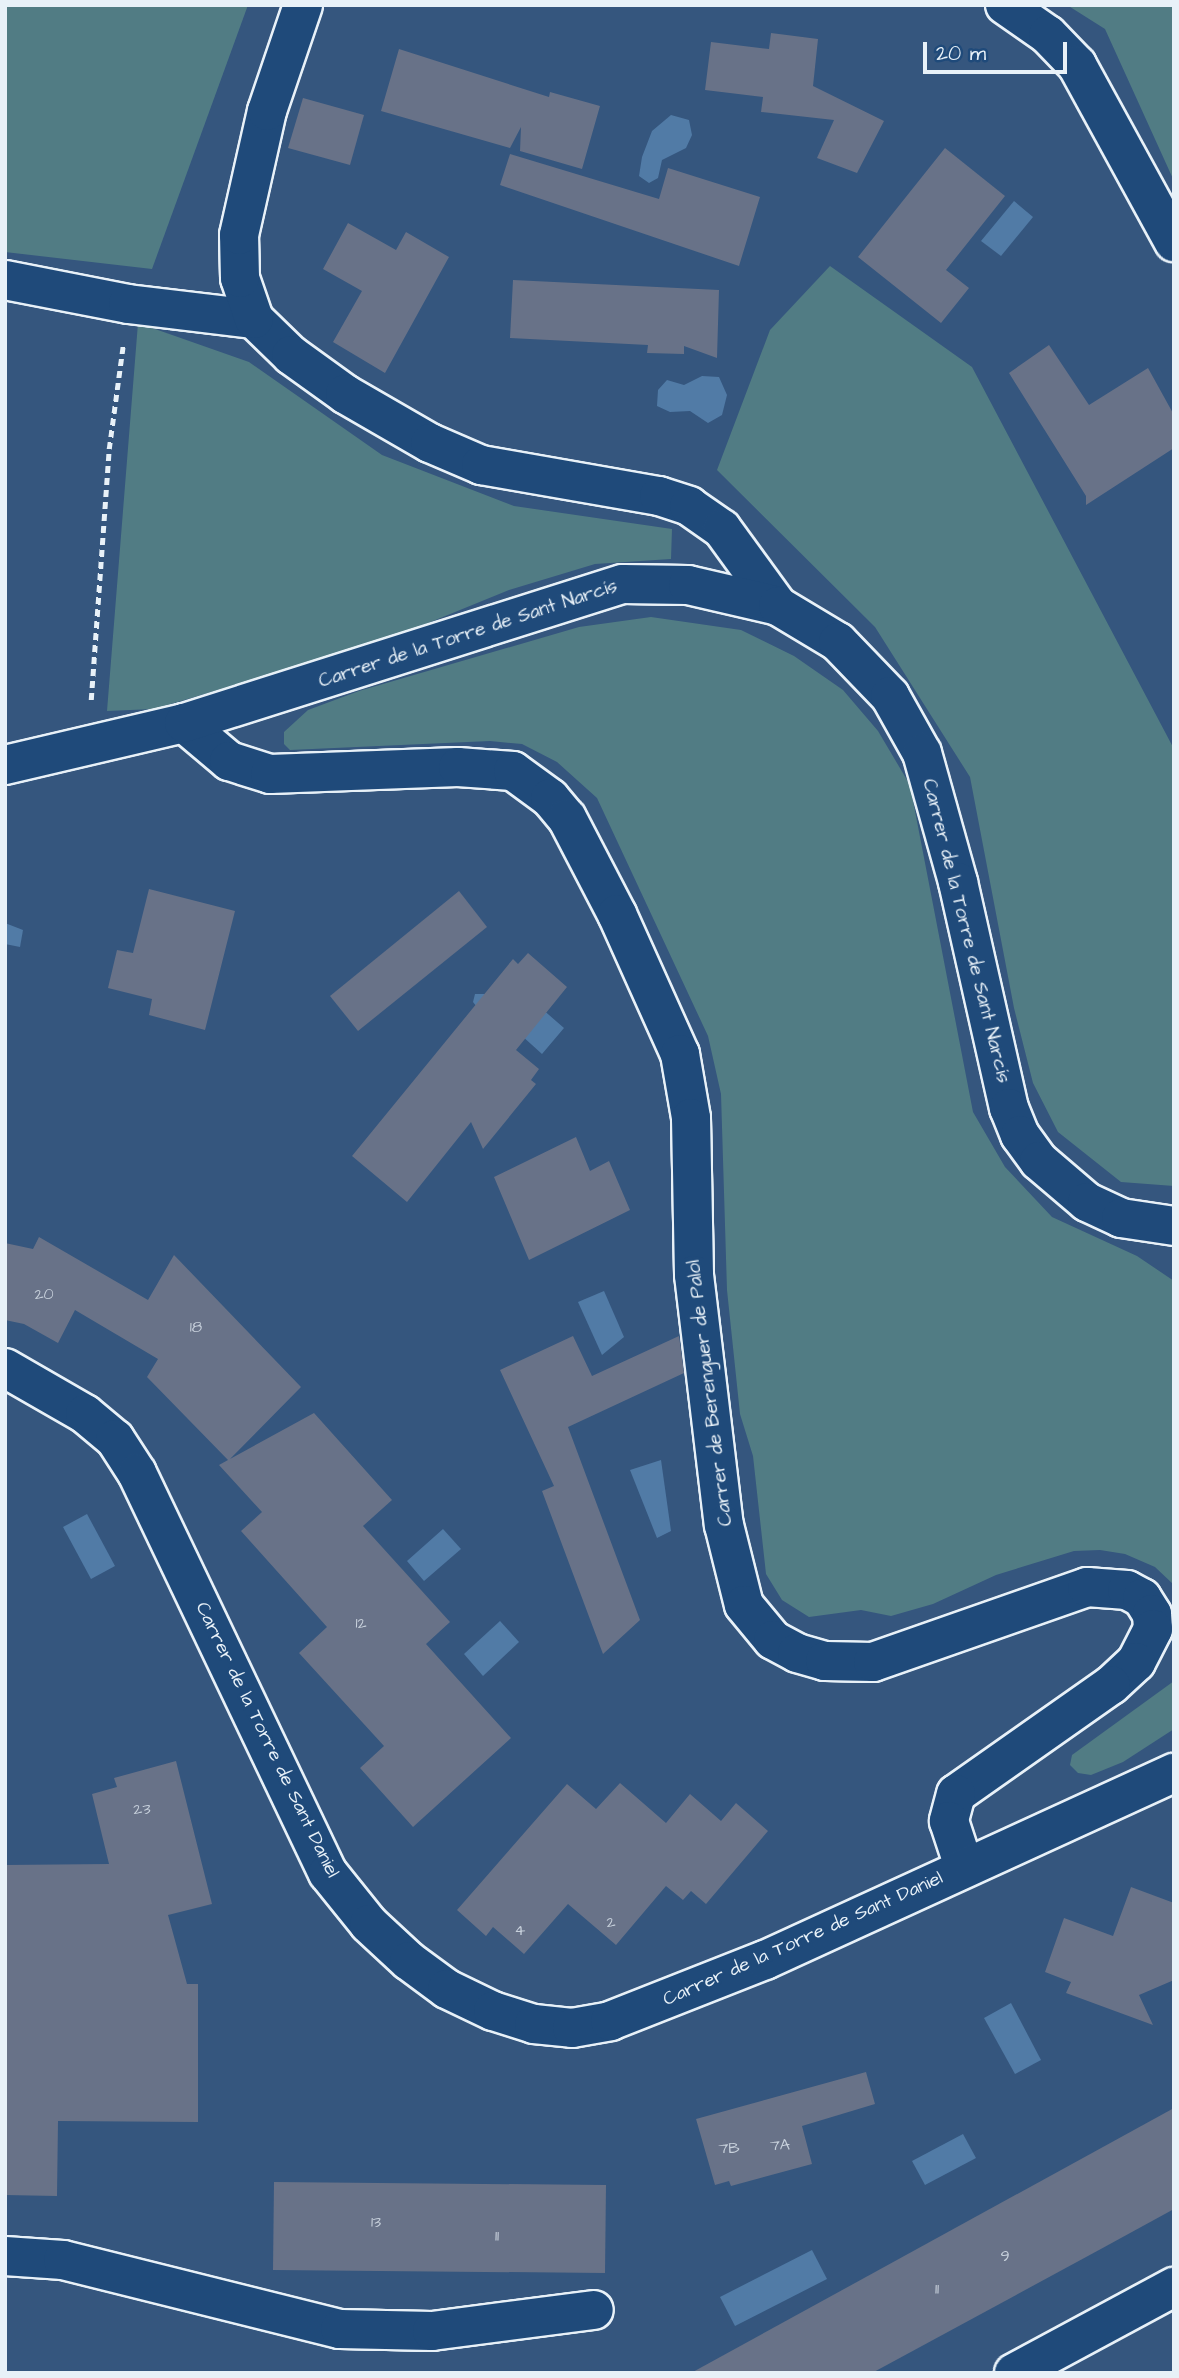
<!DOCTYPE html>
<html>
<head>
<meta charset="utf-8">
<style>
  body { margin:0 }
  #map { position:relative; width:1179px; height:2378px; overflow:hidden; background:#35567e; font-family:"Architects Daughter",sans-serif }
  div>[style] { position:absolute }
  .green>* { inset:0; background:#517c84 }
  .water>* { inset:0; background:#517ba6 }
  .building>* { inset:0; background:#687288 }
  .path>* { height:4.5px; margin-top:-2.25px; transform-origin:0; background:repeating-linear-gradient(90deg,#e8f1f8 0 7px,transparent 0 12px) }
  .roads { filter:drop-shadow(2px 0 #e8f1f8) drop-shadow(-2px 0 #e8f1f8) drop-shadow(0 2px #e8f1f8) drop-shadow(0 -2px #e8f1f8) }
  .minor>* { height:38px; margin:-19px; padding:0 19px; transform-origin:19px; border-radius:19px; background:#1f4a7a }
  span { translate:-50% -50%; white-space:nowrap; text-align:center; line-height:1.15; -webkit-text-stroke:5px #1f4a7a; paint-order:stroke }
  .number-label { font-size:16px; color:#c8d1dc }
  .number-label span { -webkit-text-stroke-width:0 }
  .street-label { font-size:19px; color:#e8f1f8 }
  .frame { position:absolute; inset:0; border:7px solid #e8f1f8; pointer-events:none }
  .scale { position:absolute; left:923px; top:42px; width:144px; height:32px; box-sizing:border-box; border:4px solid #e8f1f8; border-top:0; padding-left:9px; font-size:21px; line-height:24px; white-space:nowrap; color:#e8f1f8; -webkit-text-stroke:5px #1f4a7a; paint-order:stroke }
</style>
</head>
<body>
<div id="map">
  <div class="green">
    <i style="clip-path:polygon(5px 5px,248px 5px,152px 269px,5px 252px)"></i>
    <i style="clip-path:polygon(1067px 5px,1174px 5px,1174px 181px,1105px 29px)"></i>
    <i style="clip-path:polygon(830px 266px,972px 367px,1174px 749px,1174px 1186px,1121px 1182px,1058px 1132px,1033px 1083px,1014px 1008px,970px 777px,875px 627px,717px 470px,770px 330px)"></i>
    <i style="clip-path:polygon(138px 323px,249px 362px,382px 455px,514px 506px,672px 529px,671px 559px,595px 564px,509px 590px,384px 641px,154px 709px,107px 711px)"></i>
    <i style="clip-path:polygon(651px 617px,741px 630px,794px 656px,843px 690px,878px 731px,910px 785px,973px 1112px,1005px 1167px,1052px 1217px,1137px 1256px,1174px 1281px,1174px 1585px,1155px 1567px,1125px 1554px,1100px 1550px,1074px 1551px,996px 1575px,933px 1604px,891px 1616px,861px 1610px,809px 1617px,782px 1600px,766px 1574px,753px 1456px,740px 1414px,727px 1290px,721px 1094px,708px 1036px,597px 798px,557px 762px,522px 744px,490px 741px,290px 750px,284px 744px,284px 732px,308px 710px,359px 691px,579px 627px)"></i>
    <i style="clip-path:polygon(1174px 1681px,1174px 1729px,1123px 1762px,1091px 1775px,1078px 1773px,1070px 1765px,1072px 1755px)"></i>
  </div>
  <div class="water">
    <i style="clip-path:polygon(671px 115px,689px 120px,692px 135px,686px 148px,662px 160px,658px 178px,649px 183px,639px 176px,642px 157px,652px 131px)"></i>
    <i style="clip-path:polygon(1014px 201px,1033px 217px,1001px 256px,981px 241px)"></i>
    <i style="clip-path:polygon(702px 376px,719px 377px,727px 395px,722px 415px,708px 423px,690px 411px,670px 412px,657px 406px,658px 390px,667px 380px,684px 385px)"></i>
    <i style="clip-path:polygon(5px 923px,23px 930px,20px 947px,5px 944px)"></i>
    <i style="clip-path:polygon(503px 975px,564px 1028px,542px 1054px,488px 1005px,477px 1007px,473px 1002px,475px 994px,486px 994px)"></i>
    <i style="clip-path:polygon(604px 1291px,624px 1337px,602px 1355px,578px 1302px)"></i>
    <i style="clip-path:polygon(661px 1460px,671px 1531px,657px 1538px,630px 1470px)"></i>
    <i style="clip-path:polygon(87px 1514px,115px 1566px,91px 1579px,63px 1527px)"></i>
    <i style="clip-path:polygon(443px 1529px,461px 1549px,424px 1581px,407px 1561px)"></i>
    <i style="clip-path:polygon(500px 1621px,519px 1642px,483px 1676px,464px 1654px)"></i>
    <i style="clip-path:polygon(1011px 2003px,1041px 2060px,1015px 2074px,984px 2018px)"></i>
    <i style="clip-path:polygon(963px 2134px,976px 2158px,925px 2185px,912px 2161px)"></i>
    <i style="clip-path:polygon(812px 2250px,827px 2279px,735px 2326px,720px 2297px)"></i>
  </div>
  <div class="building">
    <i style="clip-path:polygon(771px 33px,818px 39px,813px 86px,884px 121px,857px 173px,817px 158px,834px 120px,761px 112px,763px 97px,705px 90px,711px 42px,769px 49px)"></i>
    <i style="clip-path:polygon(399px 49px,549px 97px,550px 92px,600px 106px,582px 169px,520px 151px,521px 127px,510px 148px,381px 111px)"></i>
    <i style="clip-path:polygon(303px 98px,364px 115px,350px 165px,288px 148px)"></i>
    <i style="clip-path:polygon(945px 148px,1005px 196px,946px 270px,969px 288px,941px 323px,858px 257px)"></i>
    <i style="clip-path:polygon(510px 154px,659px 199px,668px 168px,760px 197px,739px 266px,500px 185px)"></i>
    <i style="clip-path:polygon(348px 223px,396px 250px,406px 232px,449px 257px,385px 373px,333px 342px,362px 291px,323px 269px)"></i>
    <i style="clip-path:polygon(513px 280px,719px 290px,717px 358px,684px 346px,684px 354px,647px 353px,648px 345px,510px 338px)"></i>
    <i style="clip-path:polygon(1049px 345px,1089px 405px,1148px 368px,1174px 415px,1174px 448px,1086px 505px,1086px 496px,1009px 373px)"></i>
    <i style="clip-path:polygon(149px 889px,235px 911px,205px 1030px,149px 1015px,152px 999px,108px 988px,117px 950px,133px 953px)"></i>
    <i style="clip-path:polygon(459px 891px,487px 927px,358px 1031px,330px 996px)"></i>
    <i style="clip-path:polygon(528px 953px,567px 987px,516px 1050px,539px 1069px,531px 1080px,536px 1084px,483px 1149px,471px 1122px,407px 1202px,352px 1156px,513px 959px,518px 964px)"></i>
    <i style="clip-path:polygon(576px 1137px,590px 1171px,609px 1161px,630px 1210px,529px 1260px,494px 1177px)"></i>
    <i style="clip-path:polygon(39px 1237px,148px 1300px,174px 1255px,301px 1387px,230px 1459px,314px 1413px,392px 1500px,363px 1526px,450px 1622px,426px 1644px,511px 1738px,413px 1827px,360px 1768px,384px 1746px,299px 1653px,327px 1627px,241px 1531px,262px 1512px,219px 1465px,228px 1460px,147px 1377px,158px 1359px,75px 1310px,58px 1343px,24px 1324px,5px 1320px,5px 1243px,33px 1249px)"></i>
    <i style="clip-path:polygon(573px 1336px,592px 1376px,679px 1336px,684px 1373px,568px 1427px,640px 1620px,603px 1654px,542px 1491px,554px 1486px,500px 1370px)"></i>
    <i style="clip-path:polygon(176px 1761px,212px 1904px,168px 1915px,187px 1984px,198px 1984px,198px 2122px,58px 2121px,57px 2196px,5px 2195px,5px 1865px,109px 1864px,92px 1794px,117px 1787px,114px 1778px)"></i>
    <i style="clip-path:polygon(620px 1783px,666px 1823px,690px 1794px,721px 1821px,736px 1803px,768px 1831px,706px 1904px,691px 1891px,683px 1900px,666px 1886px,616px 1945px,568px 1904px,524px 1954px,493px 1927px,486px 1936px,457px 1910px,567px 1784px,596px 1809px)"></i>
    <i style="clip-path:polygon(1131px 1887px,1174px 1903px,1174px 1980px,1139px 1995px,1153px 2025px,1066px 1993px,1071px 1982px,1045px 1972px,1064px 1918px,1113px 1936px)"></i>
    <i style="clip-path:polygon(866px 2072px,875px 2104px,802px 2126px,812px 2164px,731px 2186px,729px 2181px,715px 2185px,696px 2119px)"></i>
    <i style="clip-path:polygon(1174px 2108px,1174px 2209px,1099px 2250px,872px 2373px,691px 2373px)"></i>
    <i style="clip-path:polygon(274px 2182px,606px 2185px,605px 2273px,273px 2270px)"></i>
  </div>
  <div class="path">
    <i style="left:91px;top:700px;width:252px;rotate:-85.9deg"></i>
    <i style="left:109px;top:449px;width:104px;rotate:-82.3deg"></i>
  </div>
  <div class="roads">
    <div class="minor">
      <i style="left:1005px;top:5px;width:52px;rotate:34.9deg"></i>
      <i style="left:1048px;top:35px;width:42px;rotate:46deg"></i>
      <i style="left:1077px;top:65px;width:202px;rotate:61.3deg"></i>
      <i style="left:5px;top:280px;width:125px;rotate:11deg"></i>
      <i style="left:128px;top:304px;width:127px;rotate:6.8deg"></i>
      <i style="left:254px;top:319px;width:52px;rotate:44.2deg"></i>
      <i style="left:291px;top:355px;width:67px;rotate:35.8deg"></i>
      <i style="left:345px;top:394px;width:98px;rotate:30deg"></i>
      <i style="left:430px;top:443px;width:56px;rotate:23.3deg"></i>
      <i style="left:481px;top:465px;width:181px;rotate:9.9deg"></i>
      <i style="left:659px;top:496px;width:32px;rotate:18deg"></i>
      <i style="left:689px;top:506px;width:40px;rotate:34.9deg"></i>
      <i style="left:722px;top:529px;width:95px;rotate:54deg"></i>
      <i style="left:254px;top:319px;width:43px;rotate:-108.9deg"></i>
      <i style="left:240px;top:278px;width:43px;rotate:-91.3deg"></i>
      <i style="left:239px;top:235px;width:127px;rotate:-77.3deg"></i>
      <i style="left:267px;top:111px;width:112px;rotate:-71.2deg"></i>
      <i style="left:184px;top:723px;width:59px;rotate:40.2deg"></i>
      <i style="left:229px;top:761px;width:43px;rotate:17.6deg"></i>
      <i style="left:270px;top:774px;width:188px;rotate:-2.1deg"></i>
      <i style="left:458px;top:767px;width:55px;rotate:4.2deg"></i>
      <i style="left:513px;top:771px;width:46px;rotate:36.1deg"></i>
      <i style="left:550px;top:798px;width:26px;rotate:50deg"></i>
      <i style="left:567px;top:818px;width:108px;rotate:62.5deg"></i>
      <i style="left:617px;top:914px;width:154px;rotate:65.8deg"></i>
      <i style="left:680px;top:1054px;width:65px;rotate:80.2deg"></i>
      <i style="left:691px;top:1118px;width:157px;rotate:88.9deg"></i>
      <i style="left:694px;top:1275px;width:252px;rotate:83.2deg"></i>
      <i style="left:724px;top:1525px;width:82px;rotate:76deg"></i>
      <i style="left:744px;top:1605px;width:45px;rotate:50.4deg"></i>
      <i style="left:773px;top:1640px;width:27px;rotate:28deg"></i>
      <i style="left:797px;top:1653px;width:29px;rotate:16deg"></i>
      <i style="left:825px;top:1661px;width:48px;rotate:1.2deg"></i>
      <i style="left:873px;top:1662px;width:227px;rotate:-19.3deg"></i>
      <i style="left:1087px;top:1587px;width:40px;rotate:4.3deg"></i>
      <i style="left:1127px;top:1590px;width:17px;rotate:28deg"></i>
      <i style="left:1142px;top:1598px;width:19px;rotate:58deg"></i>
      <i style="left:1152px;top:1614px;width:15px;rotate:86deg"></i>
      <i style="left:1153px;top:1629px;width:37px;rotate:117deg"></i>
      <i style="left:1136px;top:1662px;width:34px;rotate:137deg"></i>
      <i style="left:1111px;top:1685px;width:189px;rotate:144.9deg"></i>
      <i style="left:956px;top:1794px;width:28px;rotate:105deg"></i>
      <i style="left:949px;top:1821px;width:48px;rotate:71.9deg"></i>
      <i style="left:5px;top:765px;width:184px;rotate:-13.2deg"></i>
      <i style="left:184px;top:723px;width:460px;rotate:-17.6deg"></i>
      <i style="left:623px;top:584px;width:65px;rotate:0.9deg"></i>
      <i style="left:688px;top:585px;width:92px;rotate:13.1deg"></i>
      <i style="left:778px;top:606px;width:70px;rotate:31deg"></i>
      <i style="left:838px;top:642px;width:75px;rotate:46.1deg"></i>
      <i style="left:890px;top:696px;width:65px;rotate:60.7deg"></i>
      <i style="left:922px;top:753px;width:134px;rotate:74.4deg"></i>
      <i style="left:958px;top:882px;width:232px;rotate:77.3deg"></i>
      <i style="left:1009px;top:1108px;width:29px;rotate:68deg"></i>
      <i style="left:1020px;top:1135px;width:32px;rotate:54deg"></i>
      <i style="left:1039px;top:1161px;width:63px;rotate:40.5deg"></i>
      <i style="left:1087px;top:1202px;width:38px;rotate:25deg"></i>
      <i style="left:1121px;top:1218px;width:54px;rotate:8.6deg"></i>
      <i style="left:5px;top:1368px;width:92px;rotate:29.9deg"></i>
      <i style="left:85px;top:1414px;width:39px;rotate:40deg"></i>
      <i style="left:115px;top:1439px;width:40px;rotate:57.1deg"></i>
      <i style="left:137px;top:1473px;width:443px;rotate:64.5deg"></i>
      <i style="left:328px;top:1873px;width:65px;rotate:51.2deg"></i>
      <i style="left:369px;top:1924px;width:54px;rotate:42.8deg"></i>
      <i style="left:409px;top:1961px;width:47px;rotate:36.4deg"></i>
      <i style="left:447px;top:1989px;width:51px;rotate:25.6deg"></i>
      <i style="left:493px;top:2011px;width:43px;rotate:17.6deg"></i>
      <i style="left:534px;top:2024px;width:38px;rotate:6deg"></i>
      <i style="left:572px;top:2028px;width:39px;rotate:-10deg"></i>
      <i style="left:610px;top:2021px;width:167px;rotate:-21.5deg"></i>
      <i style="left:765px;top:1960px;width:450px;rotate:-24.6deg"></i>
      <i style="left:5px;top:2256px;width:58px;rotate:3.9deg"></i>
      <i style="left:63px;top:2260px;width:285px;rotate:14deg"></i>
      <i style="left:340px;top:2329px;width:92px;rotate:1.2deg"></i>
      <i style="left:432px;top:2331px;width:163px;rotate:-7.4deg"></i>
      <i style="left:1014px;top:2373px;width:182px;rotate:-28.3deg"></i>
    </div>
  </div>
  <div class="number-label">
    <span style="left:44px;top:1294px">20</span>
    <span style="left:196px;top:1327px">18</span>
    <span style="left:361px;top:1623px">12</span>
    <span style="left:142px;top:1809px">23</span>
    <span style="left:611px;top:1922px">2</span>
    <span style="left:520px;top:1930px">4</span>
    <span style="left:780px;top:2145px">7A</span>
    <span style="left:729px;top:2148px">7B</span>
    <span style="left:376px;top:2222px">13</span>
    <span style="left:497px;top:2236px">11</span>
    <span style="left:1005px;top:2256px">9</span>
    <span style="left:937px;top:2289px">11</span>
  </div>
  <div class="street-label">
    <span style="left:468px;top:634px;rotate:-18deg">Carrer de la Torre de Sant Narcís</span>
    <span style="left:966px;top:931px;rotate:76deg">Carrer de la Torre de Sant Narcís</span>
    <span style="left:710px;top:1393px;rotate:-97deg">Carrer de Berenguer de Palol</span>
    <span style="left:267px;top:1740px;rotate:64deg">Carrer de la Torre de Sant Daniel</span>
    <span style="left:803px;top:1939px;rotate:-24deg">Carrer de la Torre de Sant Daniel</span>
  </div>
  <div class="frame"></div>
  <div class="scale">20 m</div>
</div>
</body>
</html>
